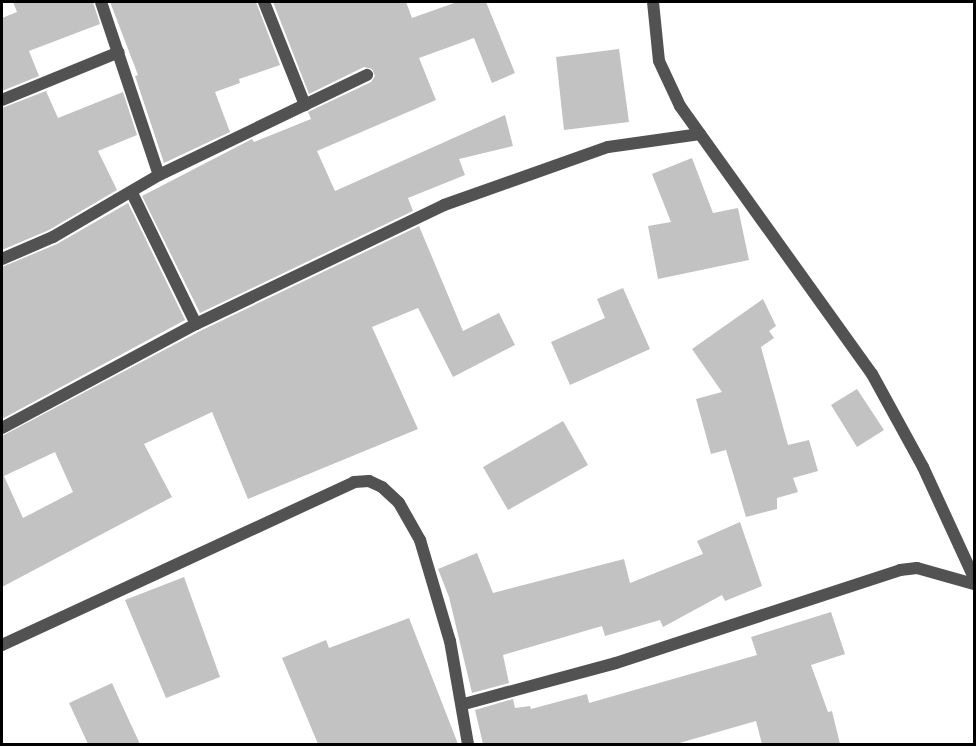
<!DOCTYPE html>
<html>
<head>
<meta charset="utf-8">
<style>
  body { margin:0 }
  #map { position:relative; width:976px; height:746px; overflow:hidden; background:#fff; font-family:Commissioner,sans-serif }
  div>[style] { position:absolute }
  .building>* { inset:0; background:#c2c2c2 }
  .street>* { height:12px; margin:-6px; padding:0 6px; transform-origin:6px; border-radius:6px; background:#525252 }
  span { translate:-50% -50%; white-space:nowrap; text-align:center; line-height:1.15; -webkit-text-stroke:5px #fff; paint-order:stroke }
  .frame { position:absolute; inset:0; border:3px solid #000; pointer-events:none }
</style>
</head>
<body>
<div id="map">
  <div class="building">
    <i style="clip-path:polygon(13px 2px,93px 2px,100px 24px,29px 51px,39px 76px,2px 91px,2px 18px,17px 12px)"></i>
    <i style="clip-path:polygon(110px 2px,256px 2px,280px 65px,239px 79px,240px 83px,215px 92px,230px 132px,164px 163px,135px 76px,138px 75px)"></i>
    <i style="clip-path:polygon(273px 2px,406px 2px,412px 18px,457px 2px,486px 2px,515px 73px,492px 83px,474px 38px,419px 58px,436px 100px,317px 151px,335px 191px,505px 115px,513px 146px,459px 159px,465px 175px,408px 198px,413px 211px,200px 313px,142px 196px,252px 139px,254px 142px,311px 119px,308px 112px,371px 82px,375px 76px,372px 69px,364px 67px,309px 94px)"></i>
    <i style="clip-path:polygon(619px 49px,629px 122px,564px 130px,556px 57px)"></i>
    <i style="clip-path:polygon(46px 91px,58px 118px,123px 92px,137px 135px,98px 151px,117px 190px,49px 230px,2px 250px,2px 108px)"></i>
    <i style="clip-path:polygon(692px 158px,713px 213px,738px 208px,749px 260px,658px 279px,648px 226px,671px 222px,652px 174px)"></i>
    <i style="clip-path:polygon(128px 203px,185px 320px,2px 419px,2px 267px,57px 244px)"></i>
    <i style="clip-path:polygon(evenodd,419px 226px,463px 331px,499px 313px,515px 345px,453px 377px,418px 308px,372px 327px,418px 429px,248px 499px,212px 412px,144px 444px,172px 497px,2px 587px,2px 436px,200px 331px,419px 226px,55px 452px,73px 492px,23px 518px,4px 476px,55px 452px)"></i>
    <i style="clip-path:polygon(623px 288px,650px 349px,570px 385px,551px 342px,605px 318px,597px 299px)"></i>
    <i style="clip-path:polygon(763px 299px,776px 326px,769px 331px,774px 338px,761px 347px,788px 445px,809px 440px,818px 471px,793px 478px,798px 492px,777px 498px,777px 509px,746px 517px,726px 450px,711px 454px,696px 399px,722px 392px,692px 349px)"></i>
    <i style="clip-path:polygon(857px 389px,884px 430px,857px 447px,831px 405px)"></i>
    <i style="clip-path:polygon(563px 421px,588px 465px,508px 510px,483px 467px)"></i>
    <i style="clip-path:polygon(740px 522px,762px 586px,725px 601px,722px 595px,663px 627px,660px 620px,605px 636px,602px 626px,503px 655px,509px 683px,472px 693px,449px 597px,438px 569px,477px 553px,493px 593px,624px 559px,630px 583px,703px 554px,697px 541px)"></i>
    <i style="clip-path:polygon(184px 577px,220px 677px,166px 698px,125px 600px)"></i>
    <i style="clip-path:polygon(831px 612px,845px 654px,811px 665px,828px 712px,832px 711px,840px 744px,762px 744px,756px 721px,676px 744px,483px 744px,475px 710px,513px 699px,515px 708px,530px 706px,531px 709px,587px 694px,589px 703px,757px 655px,751px 637px)"></i>
    <i style="clip-path:polygon(409px 618px,458px 744px,318px 744px,282px 658px,326px 640px,329px 648px)"></i>
    <i style="clip-path:polygon(112px 683px,121px 703px,140px 744px,88px 744px,69px 703px)"></i>
  </div>
  <div class="street">
    <i style="left:101px;top:2px;width:182px;rotate:71.5deg"></i>
    <i style="left:264px;top:2px;width:111px;rotate:68.3deg"></i>
    <i style="left:653px;top:2px;width:59px;rotate:84.2deg"></i>
    <i style="left:659px;top:61px;width:50px;rotate:65deg"></i>
    <i style="left:680px;top:106px;width:330px;rotate:54.4deg"></i>
    <i style="left:872px;top:374px;width:106px;rotate:61.3deg"></i>
    <i style="left:923px;top:467px;width:122px;rotate:65.3deg"></i>
    <i style="left:2px;top:100px;width:126px;rotate:-22.3deg"></i>
    <i style="left:132px;top:193px;width:146px;rotate:64deg"></i>
    <i style="left:2px;top:259px;width:56px;rotate:-23.3deg"></i>
    <i style="left:53px;top:237px;width:123px;rotate:-30.3deg"></i>
    <i style="left:159px;top:175px;width:231px;rotate:-25.7deg"></i>
    <i style="left:2px;top:428px;width:220px;rotate:-28.2deg"></i>
    <i style="left:196px;top:324px;width:275px;rotate:-25.6deg"></i>
    <i style="left:444px;top:205px;width:174px;rotate:-19.5deg"></i>
    <i style="left:608px;top:147px;width:93px;rotate:-8deg"></i>
    <i style="left:2px;top:645px;width:388px;rotate:-24.8deg"></i>
    <i style="left:354px;top:482px;width:15px;rotate:-4deg"></i>
    <i style="left:369px;top:481px;width:14px;rotate:25deg"></i>
    <i style="left:382px;top:487px;width:23px;rotate:43deg"></i>
    <i style="left:399px;top:503px;width:43px;rotate:60.4deg"></i>
    <i style="left:420px;top:540px;width:105px;rotate:73.5deg"></i>
    <i style="left:450px;top:641px;width:105px;rotate:80.1deg"></i>
    <i style="left:464px;top:704px;width:157px;rotate:-15.1deg"></i>
    <i style="left:616px;top:663px;width:299px;rotate:-18.1deg"></i>
    <i style="left:900px;top:570px;width:17px;rotate:-7deg"></i>
    <i style="left:917px;top:568px;width:59px;rotate:15.7deg"></i>
  </div>
  <div class="frame"></div>
</div>
</body>
</html>
